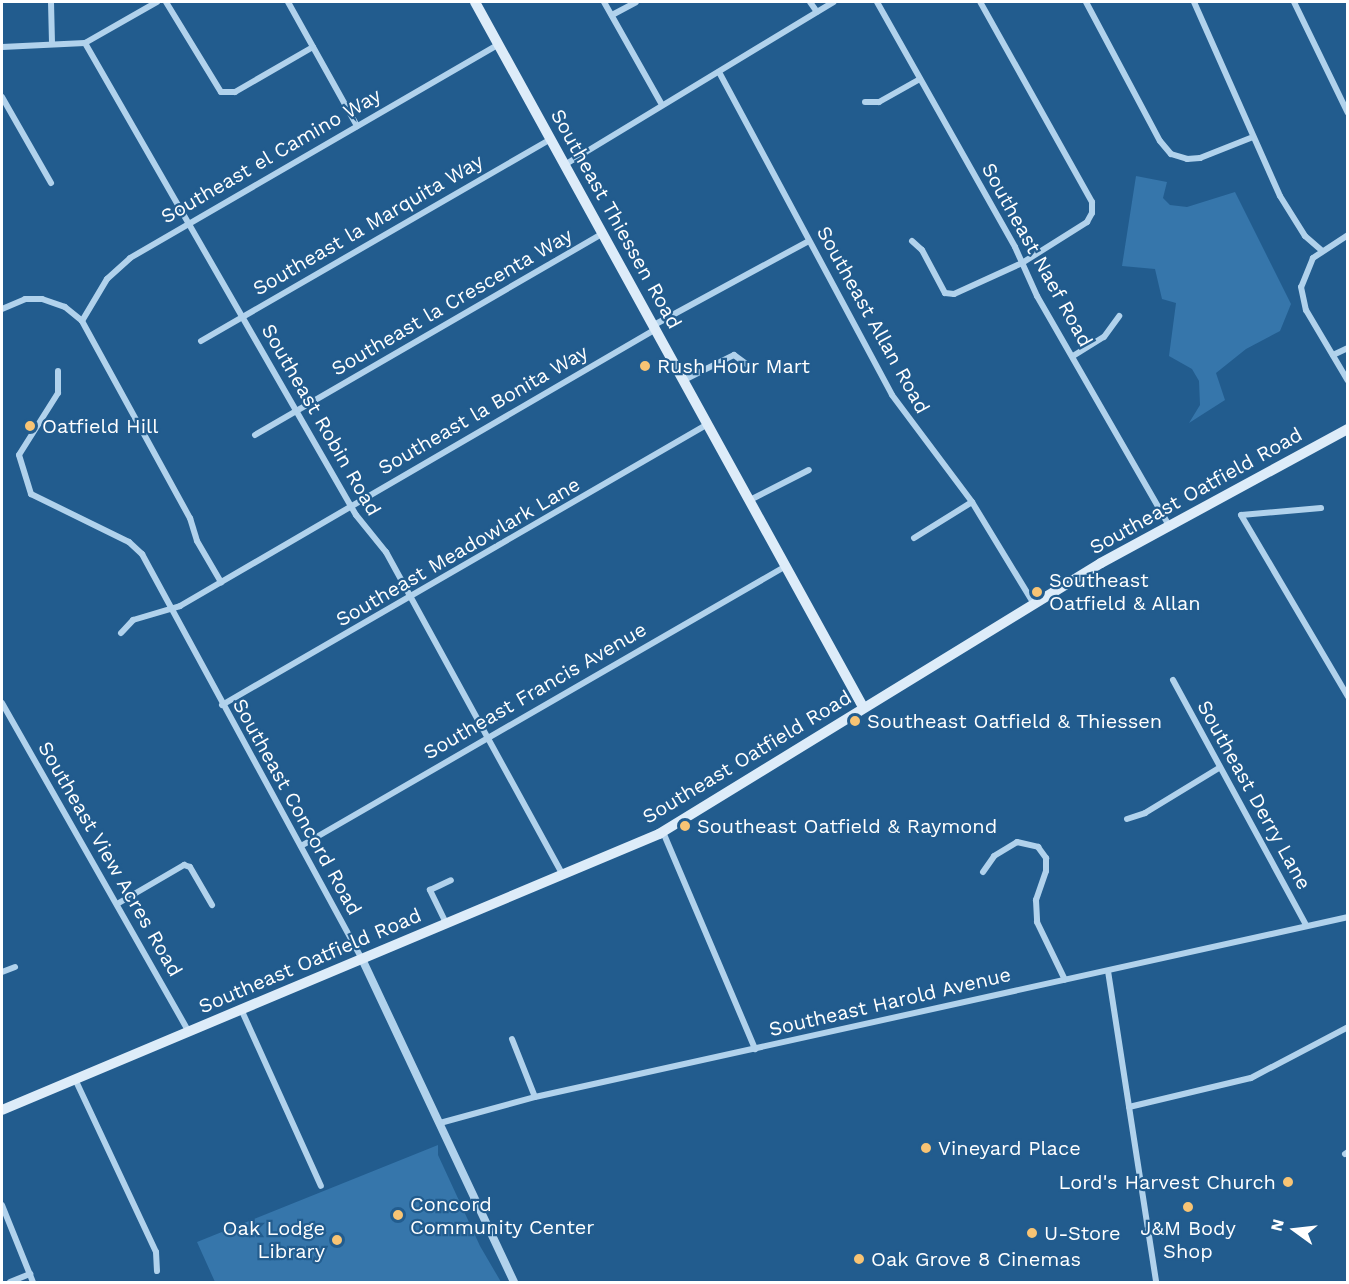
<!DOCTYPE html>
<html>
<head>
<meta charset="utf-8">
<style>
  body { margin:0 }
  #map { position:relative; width:1349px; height:1284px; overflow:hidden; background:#225c8e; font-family:"Work Sans",sans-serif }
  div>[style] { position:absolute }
  .green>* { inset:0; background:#3676ab }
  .minor>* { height:6px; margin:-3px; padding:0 3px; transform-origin:3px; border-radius:3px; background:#b1d2ec }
  .tertiary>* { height:8px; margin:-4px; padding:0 4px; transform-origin:4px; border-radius:4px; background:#b1d2ec }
  .secondary>* { height:10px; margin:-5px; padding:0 5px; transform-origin:5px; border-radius:5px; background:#ddecf9 }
  .dots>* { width:16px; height:16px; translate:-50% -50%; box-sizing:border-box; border:3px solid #225c8e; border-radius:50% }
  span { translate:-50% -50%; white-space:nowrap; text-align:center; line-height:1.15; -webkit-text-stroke:4.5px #225c8e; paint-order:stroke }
  .street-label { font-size:20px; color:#fff }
  .poi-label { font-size:20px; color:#fff }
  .left { translate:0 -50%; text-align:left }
  .right { translate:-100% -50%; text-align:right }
  .frame { position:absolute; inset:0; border:3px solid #fff; pointer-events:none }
  .north { position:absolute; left:1265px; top:1200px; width:60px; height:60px; -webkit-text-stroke:4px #225c8e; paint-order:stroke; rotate:285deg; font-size:16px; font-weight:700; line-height:24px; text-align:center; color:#fff }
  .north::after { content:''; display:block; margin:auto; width:21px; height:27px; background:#fff; clip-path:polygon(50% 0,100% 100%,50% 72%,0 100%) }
</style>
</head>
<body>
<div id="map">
  <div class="green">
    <i style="clip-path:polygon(1136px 176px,1167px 182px,1163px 198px,1170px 205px,1187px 207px,1235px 192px,1291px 304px,1280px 331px,1246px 349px,1216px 373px,1225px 400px,1189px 423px,1200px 405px,1199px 381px,1192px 369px,1169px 356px,1176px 303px,1162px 299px,1155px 269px,1122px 266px)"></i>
    <i style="clip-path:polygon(438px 1145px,438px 1155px,480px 1246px,501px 1282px,215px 1282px,197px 1242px)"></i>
  </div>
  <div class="minor">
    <i style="left:51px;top:2px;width:41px;rotate:88.6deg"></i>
    <i style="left:166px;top:2px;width:105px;rotate:58.6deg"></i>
    <i style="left:221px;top:92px;width:14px"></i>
    <i style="left:235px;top:92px;width:90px;rotate:-30deg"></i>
    <i style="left:288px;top:2px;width:142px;rotate:60.9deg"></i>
    <i style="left:604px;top:2px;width:118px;rotate:60.6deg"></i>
    <i style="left:810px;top:2px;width:12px;rotate:55deg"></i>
    <i style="left:877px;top:2px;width:281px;rotate:60.6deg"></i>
    <i style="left:1015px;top:247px;width:54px;rotate:65.8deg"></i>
    <i style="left:1037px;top:296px;width:263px;rotate:60.1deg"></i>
    <i style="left:1086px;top:2px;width:157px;rotate:62deg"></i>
    <i style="left:1160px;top:141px;width:17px;rotate:50deg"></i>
    <i style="left:1171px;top:154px;width:17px;rotate:17deg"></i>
    <i style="left:1187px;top:159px;width:13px;rotate:-4deg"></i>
    <i style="left:1200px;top:158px;width:57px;rotate:-21.6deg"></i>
    <i style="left:1194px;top:2px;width:212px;rotate:66.1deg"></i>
    <i style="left:1280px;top:196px;width:47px;rotate:58deg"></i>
    <i style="left:1305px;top:236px;width:21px;rotate:41deg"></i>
    <i style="left:1294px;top:2px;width:123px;rotate:64.1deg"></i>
    <i style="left:612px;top:15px;width:27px;rotate:-28deg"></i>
    <i style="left:85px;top:43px;width:544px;rotate:60.14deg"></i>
    <i style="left:356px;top:515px;width:48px;rotate:51deg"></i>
    <i style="left:386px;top:552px;width:368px;rotate:61.3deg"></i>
    <i style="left:2px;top:47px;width:83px;rotate:-2.8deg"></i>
    <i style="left:85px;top:43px;width:83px;rotate:-29.7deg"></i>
    <i style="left:719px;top:72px;width:366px;rotate:61.8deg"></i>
    <i style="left:892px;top:395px;width:134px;rotate:53.2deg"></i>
    <i style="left:972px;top:502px;width:119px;rotate:58.7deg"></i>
    <i style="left:2px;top:97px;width:99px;rotate:60.3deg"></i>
    <i style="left:865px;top:102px;width:14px"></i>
    <i style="left:879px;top:102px;width:47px;rotate:-29.3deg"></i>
    <i style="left:566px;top:164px;width:313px;rotate:-31.2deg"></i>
    <i style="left:1348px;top:235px;width:42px;rotate:146.7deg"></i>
    <i style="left:1313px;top:258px;width:31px;rotate:112deg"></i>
    <i style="left:1301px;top:287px;width:24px;rotate:78deg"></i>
    <i style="left:1306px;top:310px;width:82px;rotate:59.4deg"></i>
    <i style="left:912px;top:241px;width:13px;rotate:42deg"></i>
    <i style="left:922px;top:250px;width:49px;rotate:61.9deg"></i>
    <i style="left:945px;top:293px;width:9px;rotate:6deg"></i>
    <i style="left:954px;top:294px;width:75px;rotate:-24.5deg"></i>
    <i style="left:1022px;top:263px;width:77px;rotate:-32.2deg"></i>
    <i style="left:1087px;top:222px;width:10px;rotate:-61deg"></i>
    <i style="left:1092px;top:213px;width:11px;rotate:-90deg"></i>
    <i style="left:1092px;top:202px;width:229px;rotate:-119.2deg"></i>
    <i style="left:2px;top:309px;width:25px;rotate:-23deg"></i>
    <i style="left:25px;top:299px;width:17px"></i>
    <i style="left:42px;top:299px;width:24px;rotate:19deg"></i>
    <i style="left:65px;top:307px;width:22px;rotate:39deg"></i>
    <i style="left:82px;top:321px;width:225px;rotate:61.3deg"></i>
    <i style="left:190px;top:518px;width:24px;rotate:73deg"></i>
    <i style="left:197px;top:541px;width:48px;rotate:59.7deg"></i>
    <i style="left:82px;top:321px;width:49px;rotate:-59.2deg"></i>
    <i style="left:107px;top:279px;width:31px;rotate:-42deg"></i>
    <i style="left:130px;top:258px;width:427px;rotate:-30.1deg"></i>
    <i style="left:654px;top:325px;width:176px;rotate:-28.5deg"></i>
    <i style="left:201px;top:341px;width:404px;rotate:-30deg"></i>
    <i style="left:1333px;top:355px;width:17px;rotate:-25deg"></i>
    <i style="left:1073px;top:356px;width:36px;rotate:-32deg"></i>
    <i style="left:1104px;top:337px;width:26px;rotate:-54deg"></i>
    <i style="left:58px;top:371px;width:22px;rotate:90deg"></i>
    <i style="left:58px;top:393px;width:73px;rotate:122.2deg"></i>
    <i style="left:19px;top:455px;width:41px;rotate:72.9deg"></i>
    <i style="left:31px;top:494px;width:109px;rotate:26.1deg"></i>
    <i style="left:129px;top:542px;width:18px;rotate:43deg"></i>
    <i style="left:142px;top:554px;width:461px;rotate:61.5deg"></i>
    <i style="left:684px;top:380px;width:56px;rotate:-26.6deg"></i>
    <i style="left:734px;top:355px;width:24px;rotate:36deg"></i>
    <i style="left:255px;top:435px;width:403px;rotate:-30.1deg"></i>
    <i style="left:750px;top:500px;width:66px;rotate:-27deg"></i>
    <i style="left:1321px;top:508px;width:80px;rotate:175deg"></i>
    <i style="left:1241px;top:515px;width:211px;rotate:59.5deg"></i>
    <i style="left:914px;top:538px;width:68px;rotate:-31.8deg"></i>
    <i style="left:121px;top:633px;width:18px;rotate:-47deg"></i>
    <i style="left:133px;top:620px;width:49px;rotate:-16.6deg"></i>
    <i style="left:180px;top:606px;width:551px;rotate:-30.2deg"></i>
    <i style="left:1173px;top:680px;width:279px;rotate:61.5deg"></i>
    <i style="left:2px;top:703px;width:378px;rotate:60.4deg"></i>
    <i style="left:222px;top:705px;width:561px;rotate:-30.04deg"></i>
    <i style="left:1127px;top:819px;width:19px;rotate:-18deg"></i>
    <i style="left:1145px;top:813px;width:87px;rotate:-31.3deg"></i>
    <i style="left:663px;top:832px;width:236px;rotate:67deg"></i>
    <i style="left:301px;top:846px;width:560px;rotate:-30deg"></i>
    <i style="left:983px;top:872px;width:19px;rotate:-55deg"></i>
    <i style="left:994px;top:856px;width:27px;rotate:-31deg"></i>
    <i style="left:1017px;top:842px;width:22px;rotate:13deg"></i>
    <i style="left:1038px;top:847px;width:14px;rotate:54deg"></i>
    <i style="left:1046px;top:858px;width:13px;rotate:90deg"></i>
    <i style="left:1046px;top:871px;width:31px;rotate:109deg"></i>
    <i style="left:1036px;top:900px;width:22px;rotate:87deg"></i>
    <i style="left:1037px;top:922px;width:64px;rotate:64.2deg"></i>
    <i style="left:117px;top:904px;width:78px;rotate:-30.2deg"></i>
    <i style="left:184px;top:865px;width:6px;rotate:18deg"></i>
    <i style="left:190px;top:867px;width:44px;rotate:59.9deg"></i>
    <i style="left:446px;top:923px;width:37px;rotate:-116deg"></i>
    <i style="left:430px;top:890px;width:23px;rotate:-25deg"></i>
    <i style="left:1108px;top:971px;width:315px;rotate:81.2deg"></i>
    <i style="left:2px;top:972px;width:14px;rotate:-21deg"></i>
    <i style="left:241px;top:1009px;width:194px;rotate:65.7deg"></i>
    <i style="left:512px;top:1039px;width:62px;rotate:68.4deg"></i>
    <i style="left:75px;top:1079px;width:191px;rotate:64.9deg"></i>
    <i style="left:156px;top:1252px;width:19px;rotate:87deg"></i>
    <i style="left:1129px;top:1107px;width:125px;rotate:-13.4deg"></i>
    <i style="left:1251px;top:1078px;width:110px;rotate:-27.7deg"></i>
    <i style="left:440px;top:1123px;width:98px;rotate:-15.3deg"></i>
    <i style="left:535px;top:1097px;width:833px;rotate:-12.48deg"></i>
    <i style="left:1345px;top:1154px;width:4px;rotate:-34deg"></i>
    <i style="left:2px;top:1205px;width:83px;rotate:68.1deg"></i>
    <i style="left:10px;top:1282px;width:22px;rotate:-22deg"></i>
  </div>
  <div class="tertiary">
    <i style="left:362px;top:959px;width:357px;rotate:64.8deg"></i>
  </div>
  <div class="secondary">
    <i style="left:475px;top:2px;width:805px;rotate:61.17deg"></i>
    <i style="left:2px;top:1110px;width:713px;rotate:-22.79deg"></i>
    <i style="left:659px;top:834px;width:518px;rotate:-31.51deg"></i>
    <i style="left:1101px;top:563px;width:281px;rotate:-28.5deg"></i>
  </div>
  <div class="dots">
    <i style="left:645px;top:366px;background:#f8c474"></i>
    <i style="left:30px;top:426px;background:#f8c474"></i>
    <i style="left:1037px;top:592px;background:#f8c474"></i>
    <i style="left:855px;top:721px;background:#f8c474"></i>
    <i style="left:685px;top:826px;background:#f8c474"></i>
    <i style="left:926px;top:1148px;background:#f8c474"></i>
    <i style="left:1288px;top:1182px;background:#f8c474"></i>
    <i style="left:1188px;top:1207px;background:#f8c474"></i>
    <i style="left:398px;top:1215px;background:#f8c474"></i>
    <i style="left:1032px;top:1233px;background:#f8c474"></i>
    <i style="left:337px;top:1240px;background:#f8c474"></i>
    <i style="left:859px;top:1259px;background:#f8c474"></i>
  </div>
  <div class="street-label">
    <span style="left:271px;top:156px;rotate:-30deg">Southeast el Camino Way</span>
    <span style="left:616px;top:219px;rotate:61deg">Southeast Thiessen Road</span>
    <span style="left:368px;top:225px;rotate:-30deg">Southeast la Marquita Way</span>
    <span style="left:1037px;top:255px;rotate:61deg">Southeast Naef Road</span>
    <span style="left:452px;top:302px;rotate:-30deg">Southeast la Crescenta Way</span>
    <span style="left:873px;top:320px;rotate:61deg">Southeast Allan Road</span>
    <span style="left:483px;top:410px;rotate:-30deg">Southeast la Bonita Way</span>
    <span style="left:321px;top:420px;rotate:60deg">Southeast Robin Road</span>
    <span style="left:1196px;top:491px;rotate:-29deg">Southeast Oatfield Road</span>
    <span style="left:458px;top:552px;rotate:-30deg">Southeast Meadowlark Lane</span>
    <span style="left:535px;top:691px;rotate:-30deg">Southeast Francis Avenue</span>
    <span style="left:747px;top:757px;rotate:-31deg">Southeast Oatfield Road</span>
    <span style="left:1254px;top:795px;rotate:61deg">Southeast Derry Lane</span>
    <span style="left:297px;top:807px;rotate:61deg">Southeast Concord Road</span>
    <span style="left:110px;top:859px;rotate:60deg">Southeast View Acres Road</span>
    <span style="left:310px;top:961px;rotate:-23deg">Southeast Oatfield Road</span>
    <span style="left:890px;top:1002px;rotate:-13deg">Southeast Harold Avenue</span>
  </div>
  <div class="poi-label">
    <span class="left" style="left:657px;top:366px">Rush Hour Mart</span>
    <span class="left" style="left:42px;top:426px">Oatfield Hill</span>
    <span class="left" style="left:1049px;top:592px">Southeast<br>Oatfield &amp; Allan</span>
    <span class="left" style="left:867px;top:721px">Southeast Oatfield &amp; Thiessen</span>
    <span class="left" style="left:697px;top:826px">Southeast Oatfield &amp; Raymond</span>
    <span class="left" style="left:938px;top:1148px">Vineyard Place</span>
    <span class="right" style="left:1276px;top:1182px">Lord's Harvest Church</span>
    <span class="left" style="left:410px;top:1216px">Concord<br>Community Center</span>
    <span class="right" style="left:325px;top:1240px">Oak Lodge<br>Library</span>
    <span style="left:1188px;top:1240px">J&amp;M Body<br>Shop</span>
    <span class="left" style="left:1044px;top:1233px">U-Store</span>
    <span class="left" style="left:871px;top:1259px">Oak Grove 8 Cinemas</span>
  </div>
  <div class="frame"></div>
  <div class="north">N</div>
</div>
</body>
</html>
